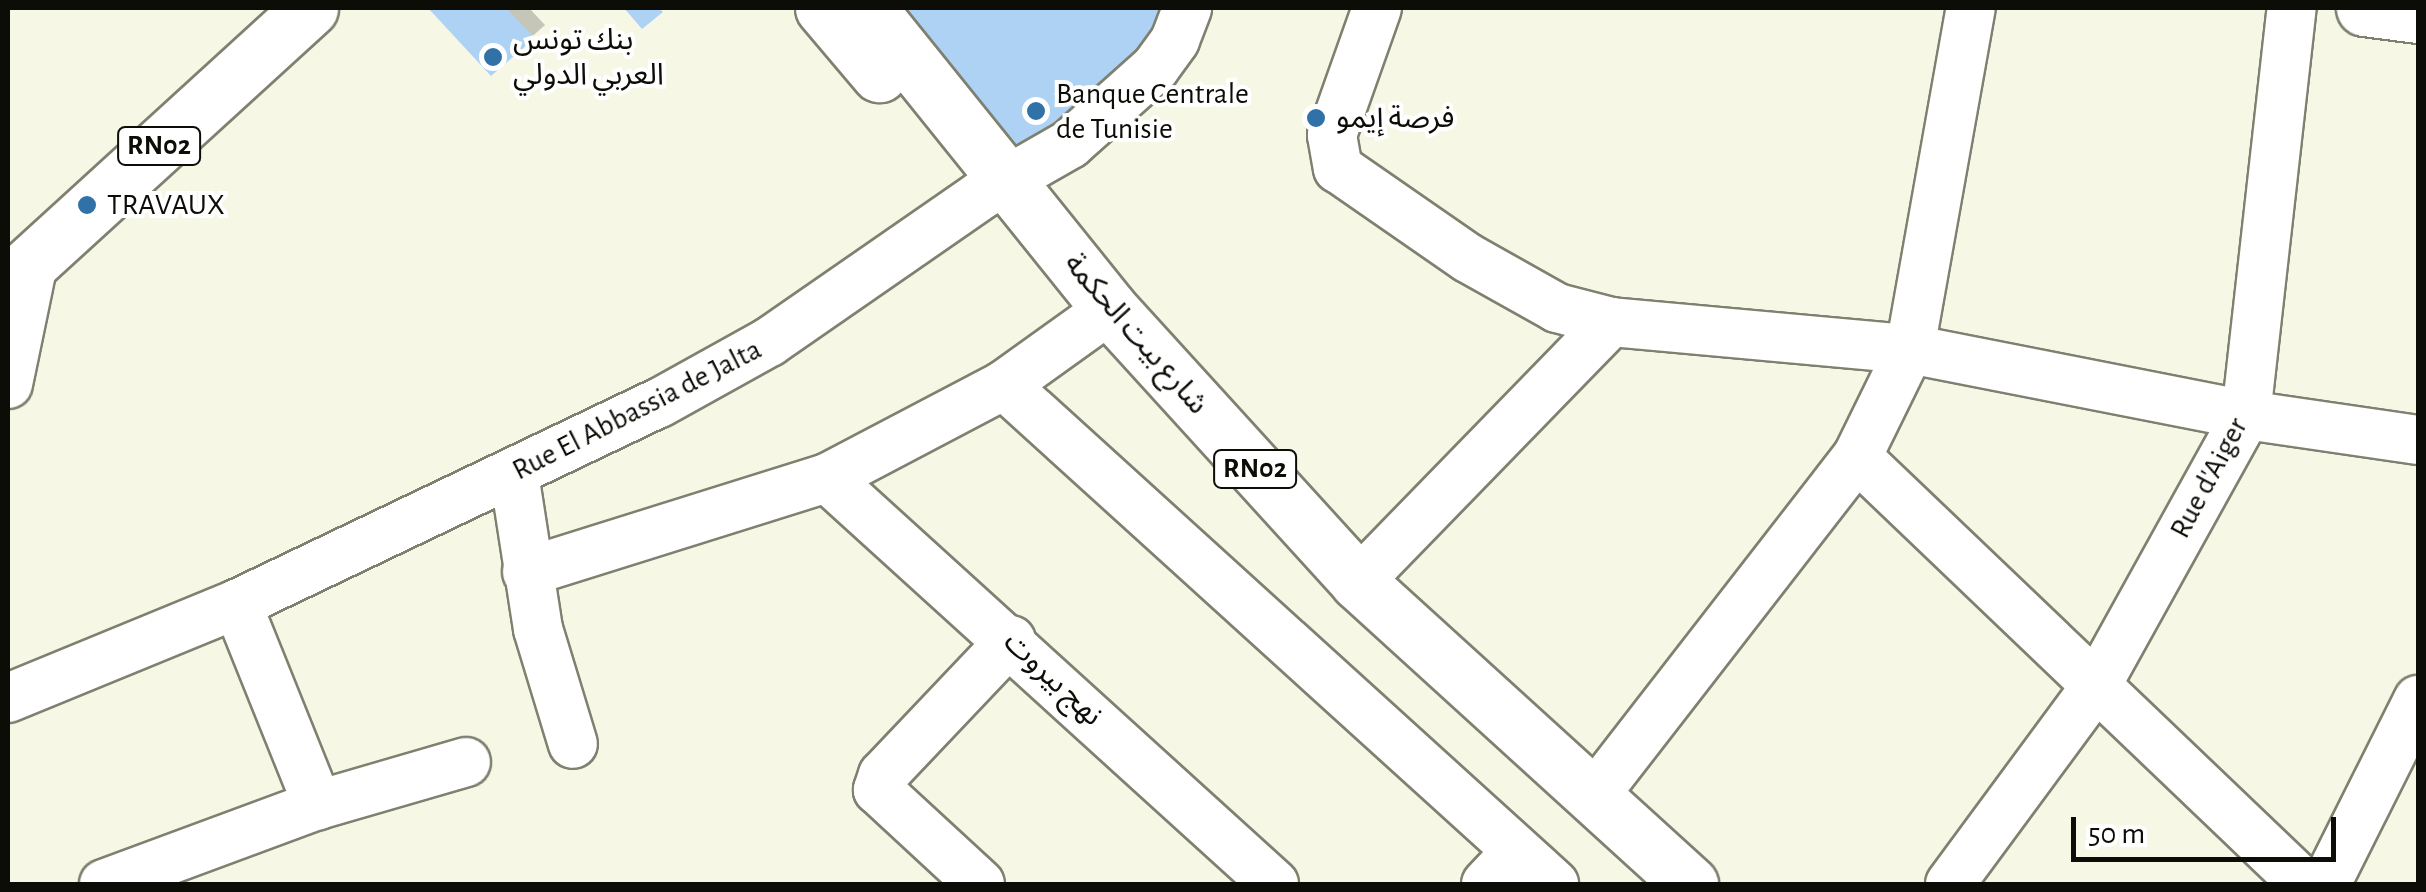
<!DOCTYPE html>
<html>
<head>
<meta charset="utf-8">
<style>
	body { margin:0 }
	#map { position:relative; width:2426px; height:892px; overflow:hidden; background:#f7f7e6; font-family:"Alegreya Sans","Noto Sans Arabic",sans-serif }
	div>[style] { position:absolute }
	.shadow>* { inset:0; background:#0003 }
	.building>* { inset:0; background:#aed2f4 }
	.roads { filter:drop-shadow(2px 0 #808070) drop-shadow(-2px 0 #808070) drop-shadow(0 2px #808070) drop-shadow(0 -2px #808070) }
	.minor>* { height:48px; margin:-24px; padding:0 24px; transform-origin:24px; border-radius:24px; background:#fff }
	.major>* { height:55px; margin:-27.5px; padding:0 27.5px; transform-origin:27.5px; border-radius:27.5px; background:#fff }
	.dots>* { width:28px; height:28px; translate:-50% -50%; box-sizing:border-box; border:5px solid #fff; border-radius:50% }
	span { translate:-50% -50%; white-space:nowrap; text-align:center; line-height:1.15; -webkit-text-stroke:8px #fff; paint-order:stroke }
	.shield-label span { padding:2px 8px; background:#fff; border:2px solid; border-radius:8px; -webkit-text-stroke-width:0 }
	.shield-label { font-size:28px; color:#0d0d08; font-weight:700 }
	.poi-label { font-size:30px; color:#0d0d08 }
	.left { translate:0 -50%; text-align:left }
	.street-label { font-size:30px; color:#0d0d08 }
	.frame { position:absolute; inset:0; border:10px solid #0d0d08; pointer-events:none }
	.scale { position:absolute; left:2071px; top:817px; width:265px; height:45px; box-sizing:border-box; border:5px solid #0d0d08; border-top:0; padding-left:12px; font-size:30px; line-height:35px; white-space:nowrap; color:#0d0d08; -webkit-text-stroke:8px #fff; paint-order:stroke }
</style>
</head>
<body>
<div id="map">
	<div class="shadow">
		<i style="clip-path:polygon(431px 8px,529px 8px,545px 25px,491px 73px)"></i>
		<i style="clip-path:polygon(894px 8px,1164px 8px,1154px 54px)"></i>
	</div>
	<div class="building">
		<i style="clip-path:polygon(428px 8px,506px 8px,535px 38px,491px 76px)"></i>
		<i style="clip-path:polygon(624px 8px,659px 8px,663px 12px,642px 29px)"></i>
		<i style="clip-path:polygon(890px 8px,1167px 8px,1156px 56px,1028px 166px)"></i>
	</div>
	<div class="roads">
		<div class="minor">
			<i style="left:1377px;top:8px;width:135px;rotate:109.5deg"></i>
			<i style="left:1332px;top:135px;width:34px;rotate:80deg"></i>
			<i style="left:1338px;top:168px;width:158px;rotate:34.7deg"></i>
			<i style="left:1468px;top:258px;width:102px;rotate:29.3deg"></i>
			<i style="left:1557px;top:308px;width:56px;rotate:14.5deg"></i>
			<i style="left:1611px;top:322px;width:300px;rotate:5.2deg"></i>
			<i style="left:1910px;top:349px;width:342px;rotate:11.1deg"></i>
			<i style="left:2246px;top:415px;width:174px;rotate:8.3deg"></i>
			<i style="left:8px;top:384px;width:124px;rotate:-78.3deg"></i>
			<i style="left:1004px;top:385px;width:743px;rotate:42.22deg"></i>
			<i style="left:1857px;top:457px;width:618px;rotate:43.69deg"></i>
			<i style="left:514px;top:474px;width:157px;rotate:81.2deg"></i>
			<i style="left:538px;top:629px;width:120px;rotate:73.1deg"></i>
			<i style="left:827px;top:478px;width:604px;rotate:42.25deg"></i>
			<i style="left:527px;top:572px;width:314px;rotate:-17.4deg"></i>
			<i style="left:827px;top:478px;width:200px;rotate:-27.7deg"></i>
			<i style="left:1004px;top:385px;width:130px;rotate:-35.6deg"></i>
			<i style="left:1358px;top:582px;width:363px;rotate:-45.8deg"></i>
			<i style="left:237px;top:604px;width:217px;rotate:68.1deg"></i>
			<i style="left:8px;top:698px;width:248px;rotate:-22.3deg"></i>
			<i style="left:237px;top:604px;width:467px;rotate:-25.5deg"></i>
			<i style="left:659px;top:403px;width:126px;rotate:-29deg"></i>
			<i style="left:769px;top:342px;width:258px;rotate:-34.7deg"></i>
			<i style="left:981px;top:195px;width:103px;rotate:-29.8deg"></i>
			<i style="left:1070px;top:144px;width:114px;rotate:-41.8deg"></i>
			<i style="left:1155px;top:68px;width:34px;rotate:-54deg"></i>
			<i style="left:1175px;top:40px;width:34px;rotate:-69deg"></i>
			<i style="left:1593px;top:797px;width:430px;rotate:-52.2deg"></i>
			<i style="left:1857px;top:457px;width:120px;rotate:-63.9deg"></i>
			<i style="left:1910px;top:349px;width:346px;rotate:-79.9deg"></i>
			<i style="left:104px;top:884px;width:228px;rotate:-20.3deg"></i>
			<i style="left:318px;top:805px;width:154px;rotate:-16.2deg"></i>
			<i style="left:980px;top:884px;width:139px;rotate:-137.3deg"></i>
			<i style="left:878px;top:790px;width:16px;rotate:-72deg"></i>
			<i style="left:883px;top:775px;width:186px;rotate:-46.5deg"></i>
			<i style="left:1486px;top:884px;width:44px;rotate:-46.8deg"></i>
			<i style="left:1950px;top:884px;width:246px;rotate:-53.6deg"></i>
			<i style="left:2096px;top:686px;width:310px;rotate:-61deg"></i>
			<i style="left:2246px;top:415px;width:410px;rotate:-83.6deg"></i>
			<i style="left:2326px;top:884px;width:206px;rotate:-63.4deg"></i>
		</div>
		<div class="major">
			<i style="left:823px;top:8px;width:87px;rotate:49.7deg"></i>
			<i style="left:868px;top:8px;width:386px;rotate:51.2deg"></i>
			<i style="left:1110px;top:309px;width:369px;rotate:47.7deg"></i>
			<i style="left:1358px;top:582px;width:449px;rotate:42.3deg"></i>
			<i style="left:2364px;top:8px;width:54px;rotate:7.4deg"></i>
			<i style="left:8px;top:284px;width:409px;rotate:-42.4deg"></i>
		</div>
	</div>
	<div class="dots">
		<i style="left:493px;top:57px;background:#3071a7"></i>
		<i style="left:1036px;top:111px;background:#3071a7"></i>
		<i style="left:1316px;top:118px;background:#3071a7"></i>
		<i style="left:87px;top:205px;background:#3071a7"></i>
	</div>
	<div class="shield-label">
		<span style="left:159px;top:146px">RN02</span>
		<span style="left:1255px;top:469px">RN02</span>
	</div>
	<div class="poi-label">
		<span class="left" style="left:513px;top:57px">بنك تونس<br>العربي الدولي</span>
		<span class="left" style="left:1056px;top:111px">Banque Centrale<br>de Tunisie</span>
		<span class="left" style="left:1336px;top:118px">فرصة إيمو</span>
		<span class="left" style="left:107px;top:205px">TRAVAUX</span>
	</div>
	<div class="street-label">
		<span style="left:1136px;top:334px;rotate:49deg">شارع بيت الحكمة</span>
		<span style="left:637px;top:410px;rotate:-27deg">Rue El Abbassia de Jalta</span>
		<span style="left:2209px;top:478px;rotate:-62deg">Rue d'Aiger</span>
		<span style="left:1053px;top:679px;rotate:43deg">نهج بيروت</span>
	</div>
	<div class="frame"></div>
	<div class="scale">50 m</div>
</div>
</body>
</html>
